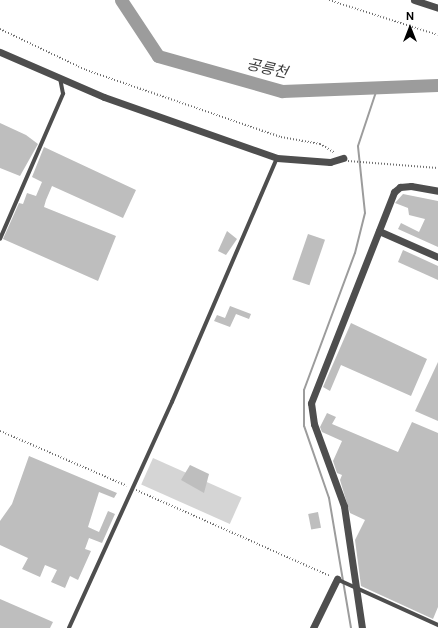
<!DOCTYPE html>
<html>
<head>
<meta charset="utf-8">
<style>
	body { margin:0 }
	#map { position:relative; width:438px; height:628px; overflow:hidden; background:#fff; font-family:"DM Sans","Noto Sans KR",sans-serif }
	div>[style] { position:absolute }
	.green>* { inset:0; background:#d5d5d5; transform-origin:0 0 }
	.stream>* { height:2px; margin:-1px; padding:0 1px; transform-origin:1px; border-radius:1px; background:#9c9c9c }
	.river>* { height:13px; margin:-6.5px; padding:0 6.5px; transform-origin:6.5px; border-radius:6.5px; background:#9c9c9c }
	.building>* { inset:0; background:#bebebe; transform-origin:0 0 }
	.path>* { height:1.5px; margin-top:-0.75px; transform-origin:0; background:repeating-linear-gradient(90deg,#707070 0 1px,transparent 0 3px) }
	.lane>* { height:3.5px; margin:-1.75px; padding:0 1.75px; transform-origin:1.75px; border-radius:1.75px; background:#4e4e4e }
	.street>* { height:7px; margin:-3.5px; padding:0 3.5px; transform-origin:3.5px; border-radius:3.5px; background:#4e4e4e }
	span { translate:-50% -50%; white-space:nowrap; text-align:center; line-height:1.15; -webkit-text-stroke:3.5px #fff; paint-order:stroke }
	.water-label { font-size:15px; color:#3d3d3d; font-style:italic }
	.north { position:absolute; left:390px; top:8px; width:40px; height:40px; -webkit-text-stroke:3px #fff; paint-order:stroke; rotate:0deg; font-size:11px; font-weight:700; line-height:16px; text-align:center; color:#000 }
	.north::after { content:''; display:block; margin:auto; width:14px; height:18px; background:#000; clip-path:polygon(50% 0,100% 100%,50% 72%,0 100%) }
</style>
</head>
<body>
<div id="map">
	<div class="green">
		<i style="left:153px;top:458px;width:97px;height:29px;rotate:24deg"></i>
	</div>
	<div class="stream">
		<i style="left:351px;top:628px;width:132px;rotate:-99.6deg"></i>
		<i style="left:329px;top:498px;width:76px;rotate:-109.1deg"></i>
		<i style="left:304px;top:426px;width:36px;rotate:-90deg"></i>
		<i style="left:304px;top:390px;width:146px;rotate:-69.6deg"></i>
		<i style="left:355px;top:253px;width:41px;rotate:-76deg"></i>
		<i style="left:365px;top:213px;width:67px;rotate:-96deg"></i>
		<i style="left:358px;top:146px;width:63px;rotate:-71.6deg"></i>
	</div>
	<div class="river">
		<i style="left:121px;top:0;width:67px;rotate:56.5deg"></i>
		<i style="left:158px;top:56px;width:129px;rotate:15.8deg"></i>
		<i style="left:282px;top:91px;width:156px;rotate:-2.2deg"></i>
	</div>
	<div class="building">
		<i style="clip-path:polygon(0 123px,26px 135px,38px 144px,20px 176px,0 168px)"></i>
		<i style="clip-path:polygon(44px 147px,136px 190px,123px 218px,52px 186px,46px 200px,44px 207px,116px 236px,98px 281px,3px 239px,19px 203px,23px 204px,27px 193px,36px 196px,42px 182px,32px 177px)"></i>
		<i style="clip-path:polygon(403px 194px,438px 201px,438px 247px,398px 229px,401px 223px,419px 232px,425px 219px,409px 215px,408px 208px,395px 203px)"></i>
		<i style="clip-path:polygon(227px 231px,237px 239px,226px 255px,218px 251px)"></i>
		<i style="left:308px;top:234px;width:18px;height:48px;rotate:19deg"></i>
		<i style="clip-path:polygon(403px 250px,438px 266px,438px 280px,398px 262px)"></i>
		<i style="clip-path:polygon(230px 306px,251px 314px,249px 319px,236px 314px,230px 327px,214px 321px,217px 315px,225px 318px)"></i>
		<i style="clip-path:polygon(351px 323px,427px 359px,411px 396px,341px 365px,330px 391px,323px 387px)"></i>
		<i style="clip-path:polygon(438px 362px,438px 421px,415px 411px)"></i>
		<i style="clip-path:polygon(327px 413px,336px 417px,332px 424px,398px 452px,412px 422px,438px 433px,438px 607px,433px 619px,361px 586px,355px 540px,365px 520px,350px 513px,340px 480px,342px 475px,337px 473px,333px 461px,342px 441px,322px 432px,320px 427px)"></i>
		<i style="clip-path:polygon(29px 456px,117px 493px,114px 498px,99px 492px,88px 527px,99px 532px,108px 511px,115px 514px,102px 543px,89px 538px,85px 549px,91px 551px,78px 580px,70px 576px,65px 588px,51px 582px,57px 570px,45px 565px,40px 577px,22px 569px,28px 558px,0 545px,0 521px,12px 504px)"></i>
		<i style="clip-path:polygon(190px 465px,209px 474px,204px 493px,181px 480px)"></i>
		<i style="left:318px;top:512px;width:16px;height:10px;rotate:79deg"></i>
		<i style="clip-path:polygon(0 599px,53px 622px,50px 628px,0 628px)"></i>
	</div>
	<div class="path">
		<i style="left:329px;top:0;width:114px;rotate:17.8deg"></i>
		<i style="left:0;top:29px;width:95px;rotate:25.5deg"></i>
		<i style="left:86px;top:70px;width:206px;rotate:19deg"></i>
		<i style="left:281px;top:137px;width:40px;rotate:10deg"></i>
		<i style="left:320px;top:144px;width:17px;rotate:31deg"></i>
		<i style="left:348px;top:161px;width:90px;rotate:4.4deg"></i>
		<i style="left:0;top:431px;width:138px;rotate:23.4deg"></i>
		<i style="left:136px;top:490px;width:212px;rotate:23.9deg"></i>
	</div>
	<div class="lane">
		<i style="left:0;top:239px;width:158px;rotate:-66.5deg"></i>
		<i style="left:63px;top:94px;width:15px;rotate:-101deg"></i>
		<i style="left:339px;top:580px;width:109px;rotate:24.4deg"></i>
		<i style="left:69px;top:628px;width:248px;rotate:-65.5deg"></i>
		<i style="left:172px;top:402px;width:266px;rotate:-66.7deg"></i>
	</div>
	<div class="street">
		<i style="left:414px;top:0;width:25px;rotate:18deg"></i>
		<i style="left:0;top:52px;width:113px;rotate:23.4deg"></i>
		<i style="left:104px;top:97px;width:183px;rotate:19.4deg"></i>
		<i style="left:277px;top:158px;width:53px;rotate:4.3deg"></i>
		<i style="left:330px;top:162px;width:14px;rotate:-17deg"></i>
		<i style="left:379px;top:231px;width:64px;rotate:23.8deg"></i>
		<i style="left:313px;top:628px;width:55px;rotate:-63.9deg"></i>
		<i style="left:362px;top:628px;width:123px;rotate:-98.4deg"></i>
		<i style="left:344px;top:506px;width:87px;rotate:-110.1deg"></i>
		<i style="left:314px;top:424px;width:21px;rotate:-98deg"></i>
		<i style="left:311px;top:403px;width:227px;rotate:-68.5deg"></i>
		<i style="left:394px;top:192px;width:8px;rotate:-40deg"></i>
		<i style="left:400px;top:187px;width:11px;rotate:-5deg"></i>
		<i style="left:411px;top:186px;width:27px;rotate:10deg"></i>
	</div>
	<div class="water-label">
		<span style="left:267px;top:69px;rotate:13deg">공릉천</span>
	</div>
	<div class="north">N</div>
</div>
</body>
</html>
